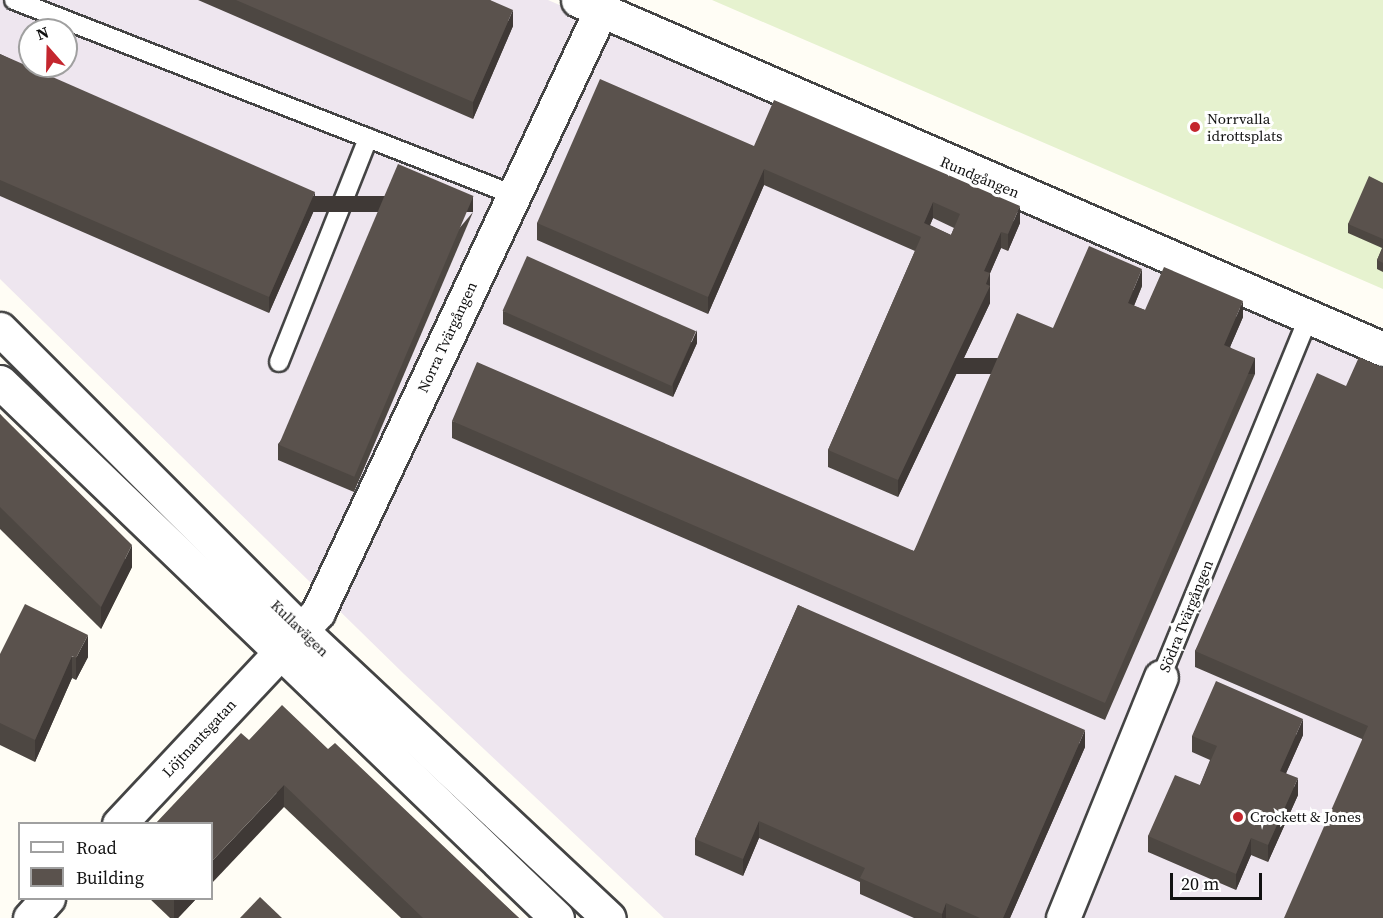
<!DOCTYPE html>
<html>
<head>
<meta charset="utf-8">
<style>
	body { margin:0 }
	#map { position:relative; width:1383px; height:918px; overflow:hidden; background:#fffdf5; font-family:"Source Serif 4",serif }
	div>[style] { position:absolute }
	.industrial>* { inset:0; background:#eee6ef }
	.pitch>* { inset:0; background:#e6f2cf }
	.roads { filter:drop-shadow(2px 0 #444) drop-shadow(-2px 0 #444) drop-shadow(0 2px #444) drop-shadow(0 -2px #444) }
	.service>* { height:18px; margin:-9px; padding:0 9px; transform-origin:9px; border-radius:9px; background:#fff }
	.minor>* { height:33px; margin:-16.5px; padding:0 16.5px; transform-origin:16.5px; border-radius:16.5px; background:#fff }
	.tertiary>* { height:33px; margin:-16.5px; padding:0 16.5px; transform-origin:16.5px; border-radius:16.5px; background:#fff }
	.wall>* { inset:0; background:#4d4742 }
	.shaded-wall>* { inset:0; background:#3f3936; transform-origin:0 0 }
	.building>* { inset:0; background:#5a524d; transform-origin:0 0 }
	.dots>* { width:16px; height:16px; translate:-50% -50%; box-sizing:border-box; border:3px solid #fff; border-radius:50% }
	span { translate:-50% -50%; white-space:nowrap; text-align:center; line-height:1.15; -webkit-text-stroke:6px #fff; paint-order:stroke }
	.poi-label { font-size:15px; color:#111 }
	.left { translate:0 -50%; text-align:left }
	.street-label { font-size:15px; color:#111 }
	.legend { position:absolute; left:18px; top:822px; width:195px; height:78px; box-sizing:border-box; background:#fff; border:2px solid #a0a0a0; margin:0; padding:8px 10px; list-style:none; font-size:18px; color:#111 }
	.legend li { display:flex; align-items:center; gap:12px; height:30px }
	.legend b { width:30px; border:2px solid #a0a0a0 }
	.north { position:absolute; left:18px; top:18px; width:60px; height:60px; box-sizing:border-box; background:#fff; border:2px solid #a0a0a0; border-radius:50%; rotate:340deg; font-size:16px; font-weight:700; line-height:24px; text-align:center; color:#111 }
	.north::after { content:''; display:block; margin:auto; width:21px; height:27px; background:#c4262e; clip-path:polygon(50% 0,100% 100%,50% 72%,0 100%) }
	.scale { position:absolute; left:1170px; top:873px; width:92px; height:27px; box-sizing:border-box; border:3px solid #111; border-top:0; padding-left:8px; font-size:18px; line-height:21px; white-space:nowrap; color:#111; -webkit-text-stroke:4px #fff; paint-order:stroke }
</style>
</head>
<body>
<div id="map">
	<div class="industrial">
		<i style="clip-path:polygon(evenodd,0 0,548px 0,1383px 361px,1383px 918px,664px 918px,404px 674px,0 279px,0 0,30px 30px,66px 30px,66px 66px,30px 66px,30px 30px)"></i>
	</div>
	<div class="pitch">
		<i style="clip-path:polygon(712px 0,1383px 0,1383px 289px,1302px 254px)"></i>
	</div>
	<div class="roads">
		<div class="service">
			<i style="left:14px;top:0;width:537px;rotate:21.31deg"></i>
			<i style="left:279px;top:362px;width:241px;rotate:-68.3deg"></i>
			<i style="left:1161px;top:677px;width:389px;rotate:-67.7deg"></i>
		</div>
		<div class="minor">
			<i style="left:578px;top:0;width:877px;rotate:23.44deg"></i>
			<i style="left:119px;top:824px;width:291px;rotate:-46.8deg"></i>
			<i style="left:318px;top:612px;width:665px;rotate:-64.82deg"></i>
			<i style="left:30px;top:918px;width:27px;rotate:-48deg"></i>
			<i style="left:1063px;top:918px;width:260px;rotate:-67.9deg"></i>
		</div>
		<div class="tertiary">
			<i style="left:0;top:329px;width:427px;rotate:45deg"></i>
			<i style="left:302px;top:631px;width:420px;rotate:43.1deg"></i>
			<i style="left:0;top:382px;width:773px;rotate:43.9deg"></i>
		</div>
	</div>
	<div class="wall">
		<i style="clip-path:polygon(198px 0,490px 0,513px 26px,473px 119px)"></i>
		<i style="clip-path:polygon(0 54px,315px 208px,269px 313px,0 196px)"></i>
		<i style="clip-path:polygon(evenodd,754px 146px,1020px 223px,1008px 251px,1001px 248px,990px 273px,990px 303px,898px 497px,828px 467px,828px 450px,915px 251px,764px 185px,708px 314px,537px 240px,537px 223px,754px 146px,933px 218px,954px 228px,951px 235px,930px 225px,933px 218px)"></i>
		<i style="clip-path:polygon(1383px 183px,1383px 272px,1377px 269px,1377px 260px,1382px 248px,1348px 233px,1348px 224px)"></i>
		<i style="clip-path:polygon(473px 212px,354px 492px,278px 460px,278px 444px)"></i>
		<i style="clip-path:polygon(1142px 286px,1134px 306px,1145px 310px,1243px 317px,1230px 347px,1255px 374px,1105px 720px,452px 438px,452px 421px,914px 551px,1053px 328px)"></i>
		<i style="clip-path:polygon(503px 311px,697px 343px,673px 397px,503px 324px)"></i>
		<i style="clip-path:polygon(1346px 386px,1383px 918px,1362px 739px,1195px 667px,1195px 651px)"></i>
		<i style="clip-path:polygon(0 414px,132px 567px,101px 629px,0 529px)"></i>
		<i style="clip-path:polygon(798px 605px,1085px 747px,1010px 918px,914px 918px,860px 894px,860px 882px,759px 838px,743px 876px,695px 855px,695px 839px)"></i>
		<i style="clip-path:polygon(0 654px,88px 657px,76px 680px,72px 678px,35px 762px,0 745px)"></i>
		<i style="clip-path:polygon(1303px 735px,1286px 773px,1298px 795px,1268px 862px,1251px 855px,1236px 890px,1148px 852px,1148px 836px,1200px 785px,1210px 760px,1192px 752px,1192px 736px)"></i>
		<i style="clip-path:polygon(249px 740px,328px 749px,519px 918px,401px 918px,284px 807px)"></i>
		<i style="clip-path:polygon(149px 898px,197px 898px,178px 918px,170px 918px)"></i>
	</div>
	<div class="shaded-wall">
		<i style="clip-path:polygon(513px 10px,513px 26px,473px 119px,473px 102px)"></i>
		<i style="clip-path:polygon(764px 169px,764px 185px,708px 314px,708px 297px)"></i>
		<i style="clip-path:polygon(315px 192px,315px 208px,269px 313px,269px 297px)"></i>
		<i style="left:473px;top:196px;width:16px;height:304px;rotate:90deg"></i>
		<i style="clip-path:polygon(933px 202px,933px 218px,924px 239px,924px 223px)"></i>
		<i style="clip-path:polygon(1020px 206px,1020px 223px,1008px 251px,1008px 234px)"></i>
		<i style="clip-path:polygon(1001px 232px,1001px 248px,984px 287px,984px 271px)"></i>
		<i style="clip-path:polygon(1142px 269px,1142px 286px,1128px 320px,1128px 303px)"></i>
		<i style="clip-path:polygon(990px 273px,990px 303px,898px 497px,898px 480px)"></i>
		<i style="clip-path:polygon(1243px 301px,1243px 317px,1224px 361px,1224px 345px)"></i>
		<i style="clip-path:polygon(697px 330px,697px 343px,673px 397px,673px 384px)"></i>
		<i style="left:1255px;top:358px;width:16px;height:376px;rotate:90deg"></i>
		<i style="clip-path:polygon(132px 545px,132px 567px,101px 629px,101px 607px)"></i>
		<i style="clip-path:polygon(88px 635px,88px 657px,76px 680px,76px 658px)"></i>
		<i style="clip-path:polygon(72px 656px,72px 678px,35px 762px,35px 740px)"></i>
		<i style="clip-path:polygon(1303px 719px,1303px 735px,1280px 787px,1280px 771px)"></i>
		<i style="clip-path:polygon(1085px 730px,1085px 747px,1010px 918px,1003px 918px)"></i>
		<i style="clip-path:polygon(1298px 778px,1298px 795px,1268px 862px,1268px 845px)"></i>
		<i style="clip-path:polygon(284px 785px,284px 807px,212px 883px,212px 861px)"></i>
		<i style="clip-path:polygon(759px 821px,759px 838px,743px 876px,743px 859px)"></i>
		<i style="clip-path:polygon(1251px 838px,1251px 855px,1236px 890px,1236px 874px)"></i>
		<i style="clip-path:polygon(176px 898px,197px 898px,178px 918px,174px 918px,174px 900px)"></i>
		<i style="clip-path:polygon(946px 903px,946px 918px,942px 918px,942px 914px)"></i>
	</div>
	<div class="building">
		<i style="clip-path:polygon(236px 0,490px 0,513px 10px,473px 102px)"></i>
		<i style="clip-path:polygon(0 54px,315px 192px,269px 297px,0 180px)"></i>
		<i style="clip-path:polygon(evenodd,600px 79px,754px 146px,774px 100px,1020px 206px,1008px 234px,1001px 232px,984px 271px,990px 273px,986px 284px,990px 286px,898px 480px,828px 450px,921px 237px,764px 169px,708px 297px,537px 223px,600px 79px,933px 202px,960px 214px,951px 235px,924px 223px,933px 202px)"></i>
		<i style="left:398px;top:164px;width:82px;height:305px;rotate:23deg"></i>
		<i style="clip-path:polygon(1369px 176px,1383px 183px,1383px 239px,1348px 224px)"></i>
		<i style="clip-path:polygon(1089px 246px,1142px 269px,1128px 303px,1145px 310px,1164px 267px,1243px 301px,1224px 345px,1255px 358px,1105px 703px,452px 421px,477px 362px,914px 551px,1017px 313px,1053px 328px)"></i>
		<i style="clip-path:polygon(1383px 247px,1383px 263px,1377px 260px)"></i>
		<i style="left:527px;top:256px;width:185px;height:60px;rotate:24deg"></i>
		<i style="clip-path:polygon(1359px 357px,1383px 368px,1383px 918px,1284px 918px,1368px 726px,1195px 651px,1317px 373px,1346px 386px)"></i>
		<i style="clip-path:polygon(0 414px,132px 545px,101px 607px,0 507px)"></i>
		<i style="clip-path:polygon(25px 604px,88px 635px,76px 658px,72px 656px,35px 740px,0 723px,0 654px)"></i>
		<i style="clip-path:polygon(798px 605px,1085px 730px,1003px 918px,980px 918px,946px 903px,942px 914px,860px 878px,865px 868px,759px 821px,743px 859px,695px 839px)"></i>
		<i style="clip-path:polygon(1216px 681px,1303px 719px,1280px 771px,1298px 778px,1268px 845px,1251px 838px,1236px 874px,1148px 836px,1175px 775px,1200px 785px,1217px 746px,1192px 736px)"></i>
		<i style="clip-path:polygon(282px 705px,328px 749px,335px 743px,519px 918px,423px 918px,284px 785px,212px 861px,212px 824px,155px 824px,241px 733px,249px 740px)"></i>
		<i style="clip-path:polygon(260px 897px,282px 918px,240px 918px)"></i>
	</div>
	<div class="dots">
		<i style="left:1195px;top:127px;background:#c4262e"></i>
		<i style="left:1238px;top:817px;background:#c4262e"></i>
	</div>
	<div class="poi-label">
		<span class="left" style="left:1207px;top:127px">Norrvalla<br>idrottsplats</span>
		<span class="left" style="left:1250px;top:817px">Crockett &amp; Jones</span>
	</div>
	<div class="street-label">
		<span style="left:980px;top:177px;rotate:23deg">Rundgången</span>
		<span style="left:447px;top:337px;rotate:-65deg">Norra Tvärgången</span>
		<span style="left:1186px;top:616px;rotate:-68deg">Södra Tvärgången</span>
		<span style="left:300px;top:628px;rotate:44deg">Kullavägen</span>
		<span style="left:199px;top:738px;rotate:-47deg">Löjtnantsgatan</span>
	</div>
	<ul class="legend">
	<li><b style="height:8px;background:#fff"></b>Road</li>
	<li><b style="height:16px;background:#5a524d"></b>Building</li>
	</ul>
	<div class="north">N</div>
	<div class="scale">20 m</div>
</div>
</body>
</html>
